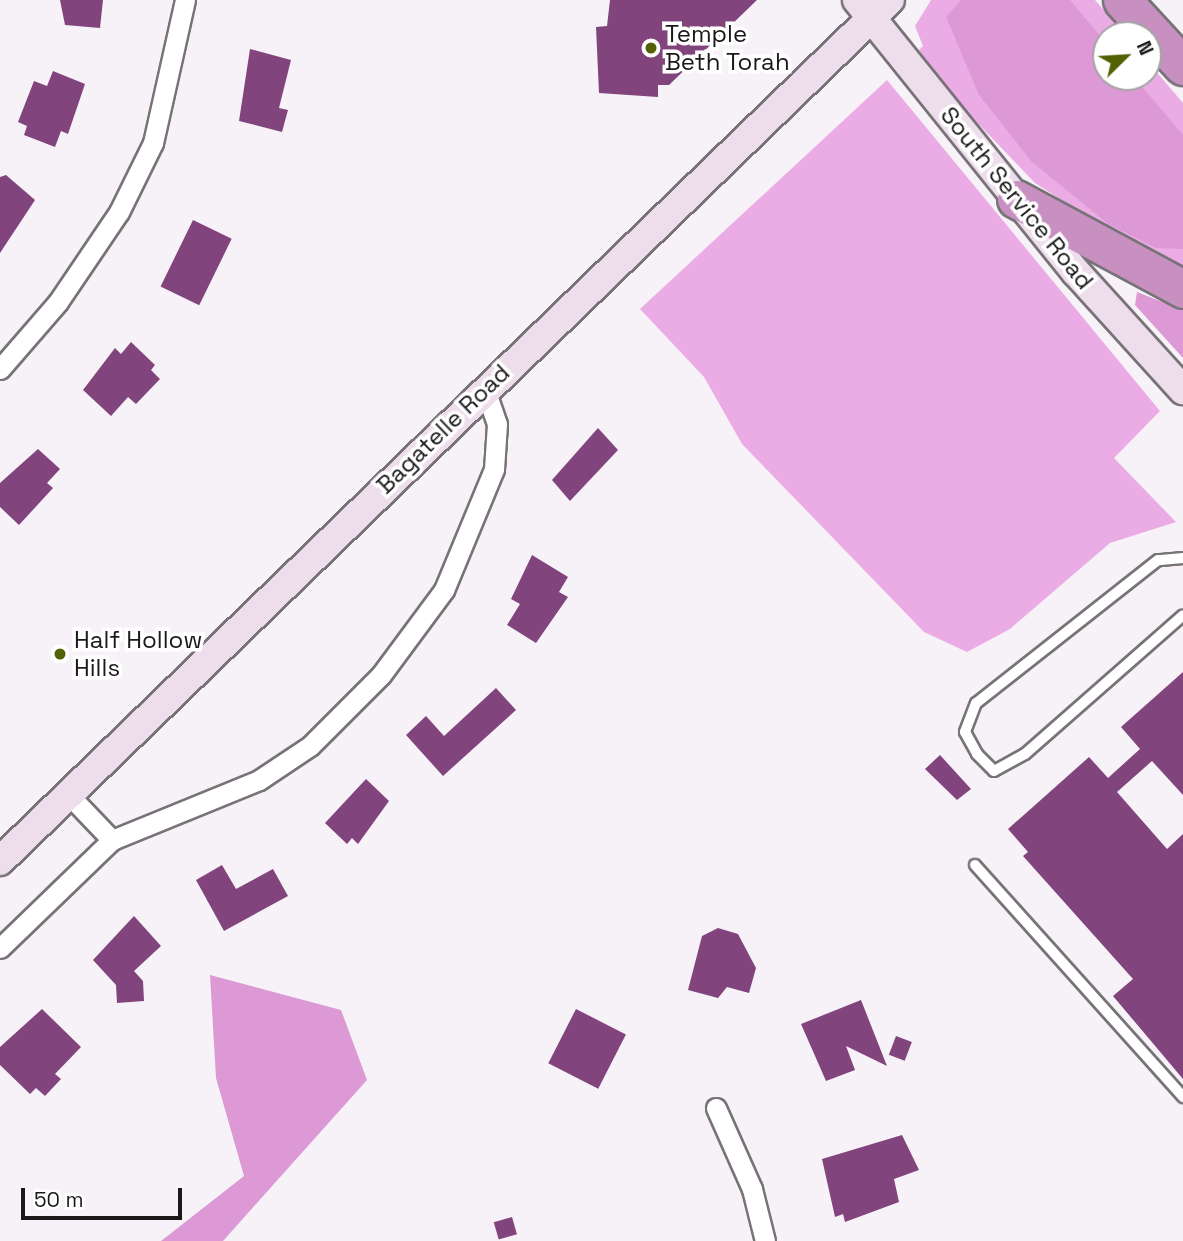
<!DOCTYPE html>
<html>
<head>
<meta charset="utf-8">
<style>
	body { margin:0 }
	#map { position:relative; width:1183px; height:1241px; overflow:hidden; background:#f7f2f7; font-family:"Space Grotesk",sans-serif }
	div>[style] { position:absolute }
	.green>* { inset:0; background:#ebace5 }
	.forest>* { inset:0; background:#dc99d6 }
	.building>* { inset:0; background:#81447d; transform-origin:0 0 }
	.roads { filter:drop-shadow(2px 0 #777377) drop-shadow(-2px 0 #777377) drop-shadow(0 2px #777377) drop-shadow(0 -2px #777377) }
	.lane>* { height:10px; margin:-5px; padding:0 5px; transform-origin:5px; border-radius:5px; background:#fff }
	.street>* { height:19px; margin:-9.5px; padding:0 9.5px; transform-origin:9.5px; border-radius:9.5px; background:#fff }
	.secondary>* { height:28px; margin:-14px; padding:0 14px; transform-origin:14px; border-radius:14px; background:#eedeec }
	.highway>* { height:37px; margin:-18.5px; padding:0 18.5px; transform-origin:18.5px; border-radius:18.5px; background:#c790c1 }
	.dots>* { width:19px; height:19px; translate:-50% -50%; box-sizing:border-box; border:4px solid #fff; border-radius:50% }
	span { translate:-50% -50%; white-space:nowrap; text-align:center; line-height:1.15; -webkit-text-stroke:7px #fff; paint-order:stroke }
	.poi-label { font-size:24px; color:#1a1819 }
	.left { translate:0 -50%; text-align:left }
	.street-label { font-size:24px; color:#1a1819 }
	.north { position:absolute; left:1092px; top:21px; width:70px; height:70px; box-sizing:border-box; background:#fff; border:2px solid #a3a3a3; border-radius:50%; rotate:66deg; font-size:19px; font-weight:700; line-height:28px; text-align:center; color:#1a1819 }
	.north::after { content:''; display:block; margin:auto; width:24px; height:32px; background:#526103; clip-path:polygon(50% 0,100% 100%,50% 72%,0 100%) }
	.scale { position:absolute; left:21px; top:1188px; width:161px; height:32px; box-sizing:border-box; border:4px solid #1a1819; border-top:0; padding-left:9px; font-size:21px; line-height:24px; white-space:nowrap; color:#1a1819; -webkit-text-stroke:5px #fff; paint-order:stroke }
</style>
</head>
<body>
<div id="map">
	<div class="green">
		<i style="clip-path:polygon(931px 0,1095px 0,1125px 35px,1106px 35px,1106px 77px,1148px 77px,1148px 62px,1183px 103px,1183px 269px,1157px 261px,1035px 183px,942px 86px,919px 50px,923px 46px,915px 26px)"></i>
		<i style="clip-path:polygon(887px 80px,1160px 411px,1114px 458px,1176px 522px,1110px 543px,1010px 629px,967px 652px,924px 632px,742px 444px,704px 377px,640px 309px)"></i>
	</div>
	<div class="forest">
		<i style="clip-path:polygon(961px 0,1070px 0,1106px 43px,1106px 77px,1134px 77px,1183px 135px,1183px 249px,1156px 248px,1108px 224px,1031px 161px,979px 95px,946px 17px)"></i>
		<i style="clip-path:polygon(1137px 292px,1183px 310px,1183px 358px,1135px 305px)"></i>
		<i style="clip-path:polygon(210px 975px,341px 1010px,367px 1080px,223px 1241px,161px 1241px,244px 1176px,216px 1078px)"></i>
	</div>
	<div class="building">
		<i style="clip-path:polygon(60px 0,103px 0,100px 28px,65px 25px)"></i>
		<i style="clip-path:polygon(610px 0,757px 0,669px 85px,658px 85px,658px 97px,599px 93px,596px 27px,607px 26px)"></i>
		<i style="clip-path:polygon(250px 49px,291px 60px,279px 108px,288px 110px,282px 132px,239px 121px)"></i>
		<i style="clip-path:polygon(53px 71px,85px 84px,68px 134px,61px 131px,55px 147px,24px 135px,27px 126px,18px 122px,34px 81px,47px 86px)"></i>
		<i style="clip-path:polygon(6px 175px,35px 200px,0 253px,0 177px)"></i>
		<i style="left:193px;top:220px;width:43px;height:74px;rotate:26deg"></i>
		<i style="clip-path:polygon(131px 342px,155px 365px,151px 370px,160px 379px,136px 404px,128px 397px,111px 416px,83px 390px,115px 348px,121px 354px)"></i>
		<i style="clip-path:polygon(598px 428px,618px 450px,570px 501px,552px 480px)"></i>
		<i style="clip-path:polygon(38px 449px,60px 469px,47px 483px,53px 488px,19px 525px,0 507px,0 483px)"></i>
		<i style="clip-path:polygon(532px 555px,568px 577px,559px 592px,568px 597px,536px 643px,507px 625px,520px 604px,511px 599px)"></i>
		<i style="clip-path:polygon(1183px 672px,1183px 795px,1152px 761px,1117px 792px,1167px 849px,1183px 834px,1183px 1079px,1113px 996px,1133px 979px,1023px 856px,1028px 852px,1008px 829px,1089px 757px,1108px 778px,1140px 749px,1121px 727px)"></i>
		<i style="clip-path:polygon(496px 688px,516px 710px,443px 776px,406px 735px,426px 716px,444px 736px)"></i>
		<i style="clip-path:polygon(940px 755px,971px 789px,957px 800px,925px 769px)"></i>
		<i style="clip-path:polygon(366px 779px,389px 801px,358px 844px,352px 838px,347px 844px,325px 823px)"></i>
		<i style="clip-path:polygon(222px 865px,236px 889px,273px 869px,288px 896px,224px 931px,196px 880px)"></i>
		<i style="clip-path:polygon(134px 916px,161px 946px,134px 971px,143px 981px,144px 1001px,117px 1003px,116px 985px,93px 960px)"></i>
		<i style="clip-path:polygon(718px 928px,738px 934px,756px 968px,749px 993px,727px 987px,718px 998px,688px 990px,702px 936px)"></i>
		<i style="clip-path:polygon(861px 1000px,887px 1066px,846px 1046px,855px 1070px,826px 1081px,801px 1024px)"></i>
		<i style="clip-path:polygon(42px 1009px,81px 1047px,55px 1074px,61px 1079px,45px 1096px,36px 1088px,30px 1094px,0 1065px,0 1047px)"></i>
		<i style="left:576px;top:1009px;width:56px;height:61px;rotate:27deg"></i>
		<i style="left:896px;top:1036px;width:17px;height:20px;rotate:21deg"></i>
		<i style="clip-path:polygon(902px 1135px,919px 1170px,894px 1179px,899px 1202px,845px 1222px,843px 1214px,835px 1217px,822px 1159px)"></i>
		<i style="left:512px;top:1217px;width:18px;height:19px;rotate:74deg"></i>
	</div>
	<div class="roads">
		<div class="lane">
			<i style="left:1183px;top:558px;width:25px;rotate:175deg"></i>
			<i style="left:1158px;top:560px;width:231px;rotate:141.8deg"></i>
			<i style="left:976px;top:703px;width:31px;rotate:111deg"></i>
			<i style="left:965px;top:732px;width:25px;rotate:61deg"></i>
			<i style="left:977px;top:754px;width:24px;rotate:45deg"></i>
			<i style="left:994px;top:771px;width:35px;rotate:-29deg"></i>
			<i style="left:1025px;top:754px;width:210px;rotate:-41.3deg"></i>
			<i style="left:975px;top:865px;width:312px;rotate:48.1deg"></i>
		</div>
		<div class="street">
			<i style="left:0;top:369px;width:89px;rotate:-49.1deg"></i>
			<i style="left:58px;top:302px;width:109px;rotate:-55.9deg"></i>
			<i style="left:119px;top:212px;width:77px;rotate:-63.8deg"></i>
			<i style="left:153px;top:143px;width:147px;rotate:-77.4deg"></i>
			<i style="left:68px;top:794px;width:64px;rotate:46.3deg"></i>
			<i style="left:0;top:948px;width:156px;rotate:-44deg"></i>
			<i style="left:112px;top:840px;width:159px;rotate:-22.2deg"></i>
			<i style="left:259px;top:780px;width:61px;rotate:-33.7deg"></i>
			<i style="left:310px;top:746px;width:100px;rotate:-45deg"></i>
			<i style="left:381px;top:675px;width:106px;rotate:-53.5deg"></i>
			<i style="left:444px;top:590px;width:131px;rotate:-67.5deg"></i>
			<i style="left:494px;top:469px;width:45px;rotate:-86.2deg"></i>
			<i style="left:497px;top:424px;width:37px;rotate:-109deg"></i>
			<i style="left:716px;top:1108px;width:89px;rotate:66deg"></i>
			<i style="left:752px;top:1189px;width:54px;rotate:76deg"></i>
		</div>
		<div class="secondary">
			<i style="left:857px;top:0;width:348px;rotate:51.2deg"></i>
			<i style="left:1075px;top:271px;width:161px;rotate:47.8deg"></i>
			<i style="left:0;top:861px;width:1238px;rotate:-44.05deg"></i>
		</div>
		<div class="highway">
			<i style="left:1122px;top:0;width:90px;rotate:47.3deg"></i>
			<i style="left:1016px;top:199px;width:190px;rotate:28.3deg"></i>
		</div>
	</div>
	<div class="dots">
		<i style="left:651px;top:48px;background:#526103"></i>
		<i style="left:60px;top:654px;background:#526103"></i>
	</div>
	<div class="poi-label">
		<span class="left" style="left:665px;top:48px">Temple<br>Beth Torah</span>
		<span class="left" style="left:74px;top:654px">Half Hollow<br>Hills</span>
	</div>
	<div class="street-label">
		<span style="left:1017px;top:198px;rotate:51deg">South Service Road</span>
		<span style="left:443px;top:429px;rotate:-44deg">Bagatelle Road</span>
	</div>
	<div class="north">N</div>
	<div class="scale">50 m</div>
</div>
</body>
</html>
